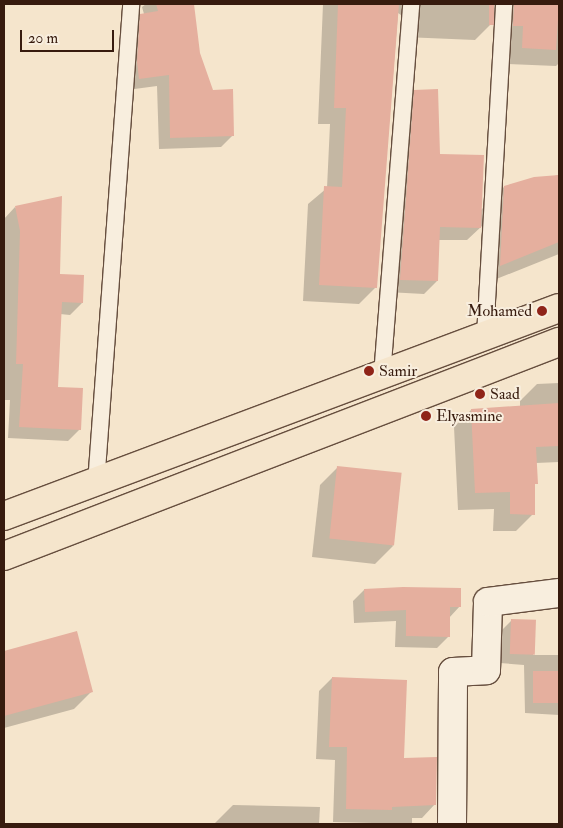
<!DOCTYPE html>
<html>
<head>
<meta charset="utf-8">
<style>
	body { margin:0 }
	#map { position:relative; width:563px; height:828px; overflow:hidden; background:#f5e5cc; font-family:"IM FELL Double Pica",serif }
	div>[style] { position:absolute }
	.shadow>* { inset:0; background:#0003 }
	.building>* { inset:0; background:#e5af9e; transform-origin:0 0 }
	.roads { filter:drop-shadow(1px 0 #664e3e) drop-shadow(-1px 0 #664e3e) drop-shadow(0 1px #664e3e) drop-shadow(0 -1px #664e3e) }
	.service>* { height:16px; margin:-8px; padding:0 8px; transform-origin:8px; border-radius:8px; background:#f8eede }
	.minor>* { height:28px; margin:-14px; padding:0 14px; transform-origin:14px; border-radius:14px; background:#f8eede }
	.trunk>* { height:28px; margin:-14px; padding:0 14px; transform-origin:14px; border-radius:14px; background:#f5e5cc }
	.dots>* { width:14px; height:14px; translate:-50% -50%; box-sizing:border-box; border:2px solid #f8eede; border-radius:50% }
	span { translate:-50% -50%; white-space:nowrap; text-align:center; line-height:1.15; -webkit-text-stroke:4px #f8eede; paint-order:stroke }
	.poi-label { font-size:16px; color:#371b0e }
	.right { translate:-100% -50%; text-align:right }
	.left { translate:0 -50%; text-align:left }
	.frame { position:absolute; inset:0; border:5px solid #371b0e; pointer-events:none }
	.scale { position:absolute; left:20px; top:30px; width:94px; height:22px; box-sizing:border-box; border:2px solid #371b0e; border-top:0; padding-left:6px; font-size:15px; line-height:18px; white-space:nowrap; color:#371b0e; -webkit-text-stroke:4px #f8eede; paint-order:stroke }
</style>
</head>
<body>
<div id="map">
	<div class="shadow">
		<i style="clip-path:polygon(146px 4px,191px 4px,199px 53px,212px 91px,233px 135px,221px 147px,159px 149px,157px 86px,127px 90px,129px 27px,144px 14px,142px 7px)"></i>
		<i style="clip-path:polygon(323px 4px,559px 4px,559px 63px,556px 66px,506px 64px,497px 17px,493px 14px,492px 23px,475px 40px,404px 37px,404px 17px,398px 13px,376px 287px,359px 304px,303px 301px,308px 204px,327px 188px,330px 124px,318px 124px)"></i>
		<i style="clip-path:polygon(415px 91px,438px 155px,481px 210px,504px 187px,559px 175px,559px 254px,479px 286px,482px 226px,467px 240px,438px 240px,437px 281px,424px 294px,387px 292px,402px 104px)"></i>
		<i style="clip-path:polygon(15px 207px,59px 275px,82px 303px,70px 315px,60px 314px,56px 388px,80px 429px,68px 441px,8px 438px,10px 400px,4px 400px,4px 219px)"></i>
		<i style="clip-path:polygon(559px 383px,559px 462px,536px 463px,533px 514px,516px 531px,493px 531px,494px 509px,458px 510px,454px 427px,471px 410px,520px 407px,520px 401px,537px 384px)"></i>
		<i style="clip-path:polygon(338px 467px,393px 546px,375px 564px,312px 557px,320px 485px)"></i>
		<i style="clip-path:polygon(364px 590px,460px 606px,449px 618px,448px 637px,437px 648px,395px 647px,396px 621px,354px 623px,353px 601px)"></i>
		<i style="clip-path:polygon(512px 620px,534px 621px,533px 655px,559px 655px,559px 715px,525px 713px,524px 665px,500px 663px,502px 630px)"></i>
		<i style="clip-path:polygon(76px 632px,92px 691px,74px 709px,4px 728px,4px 652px)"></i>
		<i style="clip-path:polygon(332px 678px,402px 759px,435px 804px,422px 818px,412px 818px,412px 824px,333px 822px,335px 760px,316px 759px,319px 691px)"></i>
		<i style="clip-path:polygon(233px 805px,320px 807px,319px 824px,214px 824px)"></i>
	</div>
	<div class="building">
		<i style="clip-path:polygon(156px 4px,194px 4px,200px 53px,213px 90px,233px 89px,234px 136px,170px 138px,169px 75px,139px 79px,137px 62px,140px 14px,158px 11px)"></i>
		<i style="clip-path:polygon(338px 4px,399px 4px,377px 288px,319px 285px,324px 186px,342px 187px,346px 108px,334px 108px)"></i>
		<i style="left:489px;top:4px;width:5px;height:21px"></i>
		<i style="clip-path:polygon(514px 4px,559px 4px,556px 50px,522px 48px,523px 26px,513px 26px)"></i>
		<i style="clip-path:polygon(438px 89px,440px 154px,484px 155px,481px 228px,440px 227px,438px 281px,400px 280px,414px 90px)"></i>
		<i style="clip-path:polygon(559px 175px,559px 242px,500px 266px,504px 186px,534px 177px)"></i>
		<i style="clip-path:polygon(62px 196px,60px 274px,84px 275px,83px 303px,62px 302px,58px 387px,83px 388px,81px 430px,19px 427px,23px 364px,16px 364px,20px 231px,15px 206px)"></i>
		<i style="clip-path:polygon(559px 403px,559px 446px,536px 447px,538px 484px,535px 484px,535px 515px,510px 514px,510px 492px,475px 493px,471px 409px)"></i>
		<i style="left:337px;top:466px;width:65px;height:73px;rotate:6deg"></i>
		<i style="clip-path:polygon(403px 587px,461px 588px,461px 607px,450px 607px,450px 637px,406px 636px,406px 610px,365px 612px,364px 589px)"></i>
		<i style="left:511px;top:619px;width:25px;height:35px;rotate:2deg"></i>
		<i style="clip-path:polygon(77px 631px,93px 692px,4px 716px,4px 651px)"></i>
		<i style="left:533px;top:671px;width:26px;height:32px"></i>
		<i style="clip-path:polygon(332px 677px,407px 680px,404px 758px,437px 757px,436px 805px,392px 807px,392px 810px,346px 809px,347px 747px,329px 747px)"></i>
	</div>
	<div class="roads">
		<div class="service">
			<i style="left:485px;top:336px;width:333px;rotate:-86.7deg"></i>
			<i style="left:382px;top:376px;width:373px;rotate:-85.5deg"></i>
			<i style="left:96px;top:484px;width:481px;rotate:-85.8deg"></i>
		</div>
		<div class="minor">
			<i style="left:452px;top:824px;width:152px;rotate:-89.6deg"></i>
			<i style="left:453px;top:672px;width:33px;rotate:-3deg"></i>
			<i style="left:486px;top:670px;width:68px;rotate:-88.3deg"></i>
			<i style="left:488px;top:602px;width:72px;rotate:-7.2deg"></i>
		</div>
		<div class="trunk">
			<i style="left:4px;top:516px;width:593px;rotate:-20.54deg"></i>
			<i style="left:4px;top:556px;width:595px;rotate:-21.09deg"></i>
		</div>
	</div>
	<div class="dots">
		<i style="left:542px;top:311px;background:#8f2418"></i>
		<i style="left:369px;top:371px;background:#8f2418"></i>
		<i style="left:480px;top:394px;background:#8f2418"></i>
		<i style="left:426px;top:416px;background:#8f2418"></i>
	</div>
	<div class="poi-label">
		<span class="right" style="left:532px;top:311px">Mohamed</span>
		<span class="left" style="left:379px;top:371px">Samir</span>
		<span class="left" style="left:490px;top:394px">Saad</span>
		<span class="left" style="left:436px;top:416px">Elyasmine</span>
	</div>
	<div class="frame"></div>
	<div class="scale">20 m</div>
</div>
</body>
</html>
